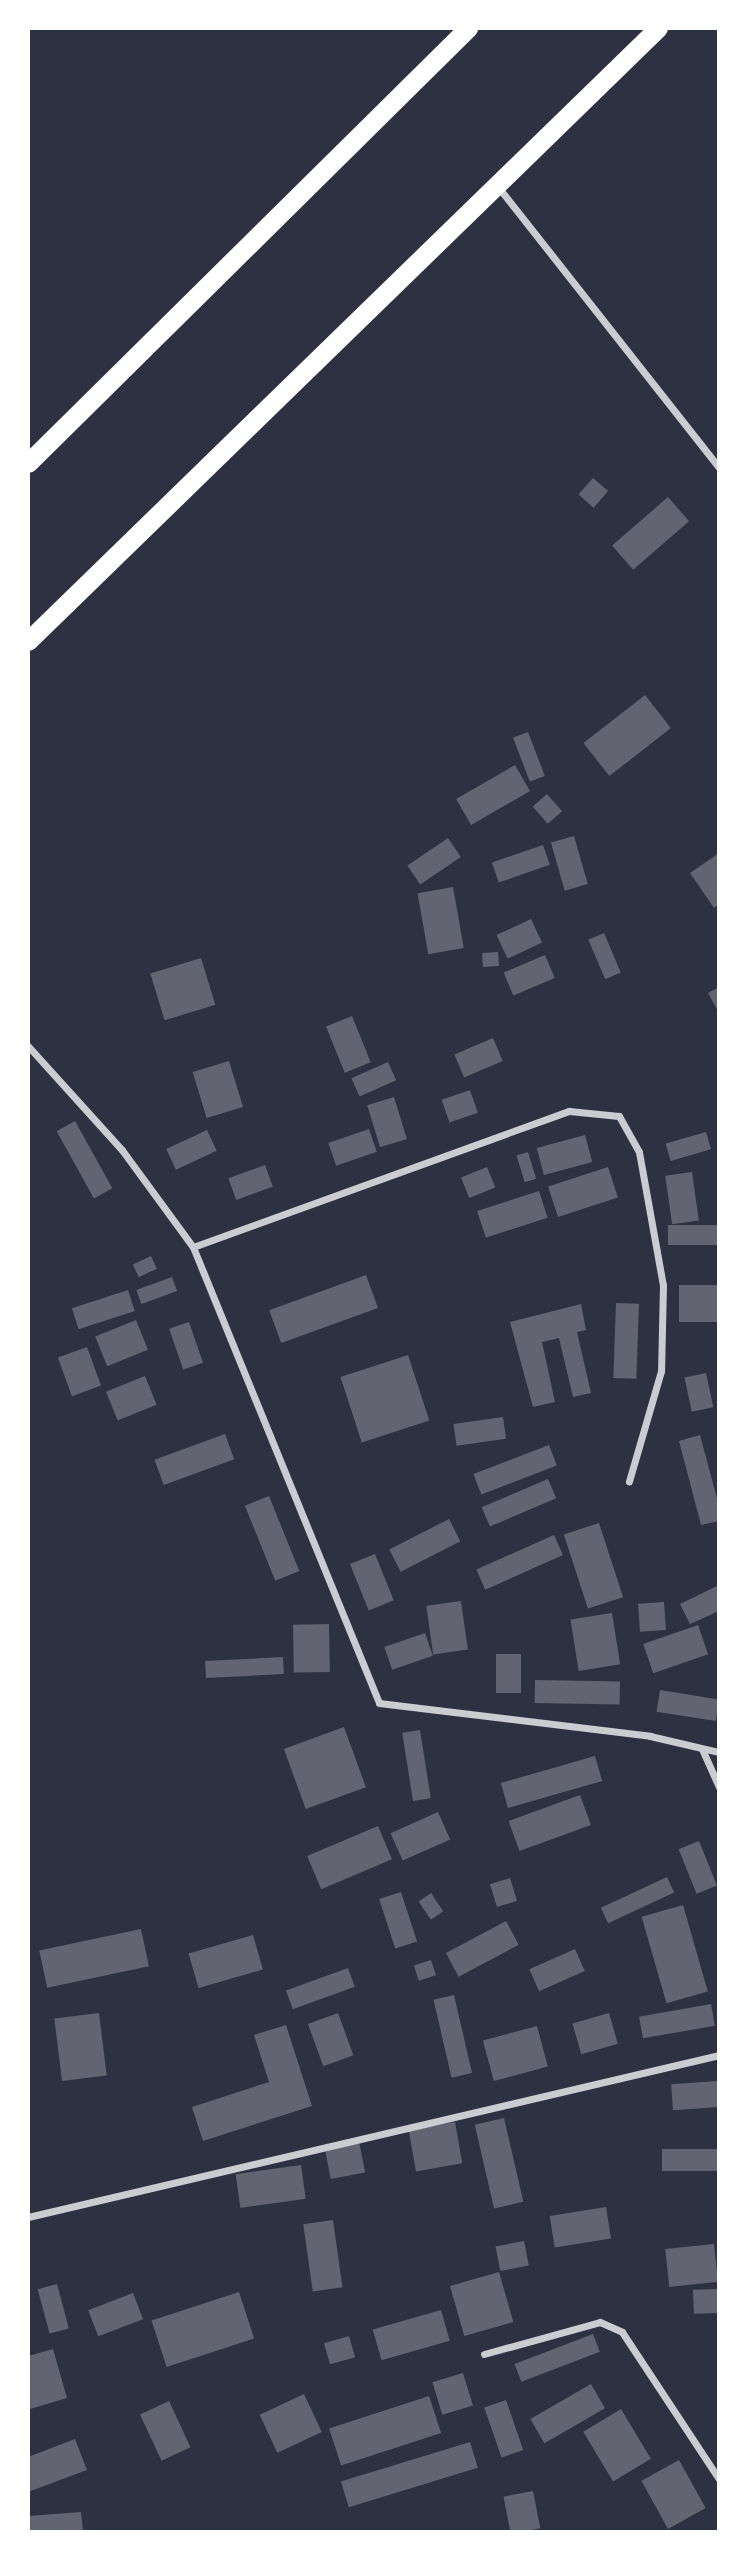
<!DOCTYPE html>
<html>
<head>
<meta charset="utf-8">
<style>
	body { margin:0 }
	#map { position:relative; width:747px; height:2560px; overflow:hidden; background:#2d3142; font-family:Rubik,sans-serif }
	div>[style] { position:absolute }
	.building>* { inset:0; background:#626471; transform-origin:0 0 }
	.minor>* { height:7px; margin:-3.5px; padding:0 3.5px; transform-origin:3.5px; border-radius:3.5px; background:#caccd0 }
	.trunk>* { height:19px; margin:-9.5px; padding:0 9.5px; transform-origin:9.5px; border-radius:9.5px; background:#fff }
	span { translate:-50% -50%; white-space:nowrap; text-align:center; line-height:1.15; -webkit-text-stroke:6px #fff; paint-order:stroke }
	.frame { position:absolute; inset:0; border:30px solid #fff; pointer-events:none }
</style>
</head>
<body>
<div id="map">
	<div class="building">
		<i style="left:593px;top:478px;width:20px;height:22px;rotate:41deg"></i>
		<i style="left:668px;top:497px;width:32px;height:74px;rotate:49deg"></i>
		<i style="left:645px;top:695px;width:42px;height:78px;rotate:52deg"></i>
		<i style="left:528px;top:732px;width:47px;height:16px;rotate:69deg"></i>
		<i style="left:515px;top:765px;width:30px;height:68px;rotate:60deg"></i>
		<i style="left:547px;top:794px;width:23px;height:19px;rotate:49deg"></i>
		<i style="left:574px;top:836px;width:50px;height:24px;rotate:74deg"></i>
		<i style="left:448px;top:838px;width:23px;height:49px;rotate:56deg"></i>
		<i style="left:543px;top:845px;width:21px;height:54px;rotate:71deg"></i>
		<i style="clip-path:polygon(719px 853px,719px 904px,714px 908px,690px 873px)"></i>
		<i style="left:453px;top:887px;width:62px;height:36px;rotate:80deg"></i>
		<i style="left:531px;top:919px;width:26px;height:38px;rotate:65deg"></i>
		<i style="left:604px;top:933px;width:43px;height:17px;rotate:67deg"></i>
		<i style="left:498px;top:952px;width:14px;height:16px;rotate:86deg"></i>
		<i style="left:545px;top:955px;width:25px;height:45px;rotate:67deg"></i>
		<i style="left:201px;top:958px;width:49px;height:53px;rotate:73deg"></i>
		<i style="clip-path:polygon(719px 987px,719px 1013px,708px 993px)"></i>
		<i style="left:352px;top:1016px;width:50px;height:28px;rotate:68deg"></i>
		<i style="left:493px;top:1038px;width:25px;height:42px;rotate:67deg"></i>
		<i style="left:229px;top:1061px;width:48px;height:38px;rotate:73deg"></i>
		<i style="left:388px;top:1062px;width:20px;height:40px;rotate:66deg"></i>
		<i style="left:470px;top:1090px;width:24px;height:30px;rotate:71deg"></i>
		<i style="left:394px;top:1097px;width:44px;height:28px;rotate:73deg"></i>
		<i style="left:75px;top:1121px;width:77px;height:21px;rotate:61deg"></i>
		<i style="left:369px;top:1129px;width:24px;height:43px;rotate:71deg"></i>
		<i style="left:207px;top:1130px;width:23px;height:45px;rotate:65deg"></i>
		<i style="left:706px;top:1132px;width:18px;height:42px;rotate:74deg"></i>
		<i style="left:585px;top:1135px;width:28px;height:50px;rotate:75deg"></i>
		<i style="left:528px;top:1152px;width:28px;height:12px;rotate:73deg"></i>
		<i style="left:265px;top:1165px;width:23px;height:39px;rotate:70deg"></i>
		<i style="left:487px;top:1167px;width:22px;height:28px;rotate:68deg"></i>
		<i style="left:608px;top:1167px;width:32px;height:63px;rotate:72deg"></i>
		<i style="left:692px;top:1172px;width:49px;height:27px;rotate:82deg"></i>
		<i style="left:539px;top:1191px;width:28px;height:65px;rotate:72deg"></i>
		<i style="left:719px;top:1225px;width:20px;height:51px;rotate:90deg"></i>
		<i style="left:151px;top:1256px;width:14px;height:20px;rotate:65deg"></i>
		<i style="left:366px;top:1275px;width:35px;height:103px;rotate:70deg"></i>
		<i style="left:172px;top:1277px;width:15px;height:38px;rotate:70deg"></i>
		<i style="left:719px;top:1285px;width:37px;height:40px;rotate:90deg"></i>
		<i style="left:128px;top:1290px;width:22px;height:59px;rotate:72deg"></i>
		<i style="left:616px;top:1303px;width:23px;height:75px;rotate:2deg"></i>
		<i style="clip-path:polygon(581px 1304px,586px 1330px,577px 1332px,591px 1393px,573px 1397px,559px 1338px,542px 1342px,555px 1402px,533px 1407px,510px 1322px)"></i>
		<i style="left:136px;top:1320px;width:32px;height:44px;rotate:68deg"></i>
		<i style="left:189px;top:1322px;width:43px;height:21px;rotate:71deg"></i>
		<i style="left:87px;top:1347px;width:41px;height:31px;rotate:70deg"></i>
		<i style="left:408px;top:1355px;width:69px;height:71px;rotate:72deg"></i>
		<i style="left:706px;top:1373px;width:35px;height:22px;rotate:78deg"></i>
		<i style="left:145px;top:1376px;width:31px;height:42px;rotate:68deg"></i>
		<i style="left:503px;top:1417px;width:22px;height:50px;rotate:82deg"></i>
		<i style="left:225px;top:1434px;width:27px;height:75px;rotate:70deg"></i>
		<i style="clip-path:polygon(700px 1435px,719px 1506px,719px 1521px,701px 1525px,679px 1441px)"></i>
		<i style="left:549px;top:1445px;width:22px;height:81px;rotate:69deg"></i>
		<i style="left:548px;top:1479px;width:21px;height:72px;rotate:67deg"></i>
		<i style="left:269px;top:1496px;width:81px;height:26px;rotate:68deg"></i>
		<i style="left:449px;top:1519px;width:25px;height:67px;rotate:63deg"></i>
		<i style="left:599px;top:1523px;width:78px;height:37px;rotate:72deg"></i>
		<i style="left:554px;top:1535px;width:22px;height:85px;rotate:66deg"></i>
		<i style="left:375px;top:1554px;width:50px;height:27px;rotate:68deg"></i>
		<i style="clip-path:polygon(717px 1586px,719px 1611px,690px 1624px,680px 1604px)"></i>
		<i style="left:461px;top:1601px;width:49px;height:35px;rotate:82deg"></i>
		<i style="left:664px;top:1602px;width:28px;height:26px;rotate:86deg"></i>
		<i style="left:612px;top:1613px;width:52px;height:42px;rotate:81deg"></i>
		<i style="left:329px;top:1624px;width:48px;height:36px;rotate:89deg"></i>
		<i style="left:698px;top:1625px;width:31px;height:58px;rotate:71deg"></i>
		<i style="left:425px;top:1633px;width:24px;height:43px;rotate:71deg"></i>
		<i style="left:496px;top:1654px;width:25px;height:39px"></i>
		<i style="left:283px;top:1657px;width:17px;height:78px;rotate:87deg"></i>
		<i style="left:535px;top:1680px;width:85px;height:23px;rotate:1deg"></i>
		<i style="left:660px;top:1690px;width:60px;height:22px;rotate:9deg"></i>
		<i style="left:344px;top:1727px;width:64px;height:64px;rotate:70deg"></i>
		<i style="left:420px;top:1730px;width:69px;height:18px;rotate:81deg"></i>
		<i style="left:595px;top:1756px;width:26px;height:98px;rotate:74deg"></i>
		<i style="left:580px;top:1795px;width:32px;height:76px;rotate:70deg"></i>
		<i style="left:438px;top:1812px;width:30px;height:52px;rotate:66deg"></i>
		<i style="left:378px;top:1826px;width:36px;height:77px;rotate:67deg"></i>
		<i style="left:699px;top:1841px;width:48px;height:22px;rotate:68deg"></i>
		<i style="left:667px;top:1877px;width:17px;height:73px;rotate:65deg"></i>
		<i style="left:510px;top:1878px;width:24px;height:21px;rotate:73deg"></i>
		<i style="left:401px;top:1892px;width:52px;height:23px;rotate:72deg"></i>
		<i style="left:431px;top:1893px;width:22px;height:15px;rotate:56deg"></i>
		<i style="left:683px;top:1905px;width:90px;height:43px;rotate:74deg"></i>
		<i style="left:506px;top:1921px;width:27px;height:68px;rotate:62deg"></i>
		<i style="left:141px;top:1929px;width:38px;height:104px;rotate:78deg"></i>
		<i style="left:253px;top:1935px;width:36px;height:67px;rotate:74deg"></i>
		<i style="left:575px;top:1949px;width:24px;height:50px;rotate:66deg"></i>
		<i style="left:431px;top:1960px;width:16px;height:18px;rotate:72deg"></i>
		<i style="left:348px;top:1968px;width:20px;height:66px;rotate:70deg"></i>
		<i style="left:454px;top:1995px;width:80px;height:21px;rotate:77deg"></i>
		<i style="left:711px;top:2004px;width:22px;height:73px;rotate:80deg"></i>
		<i style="left:99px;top:2013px;width:63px;height:45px;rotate:83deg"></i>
		<i style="left:338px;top:2013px;width:45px;height:32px;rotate:70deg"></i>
		<i style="left:609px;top:2013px;width:32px;height:38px;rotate:74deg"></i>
		<i style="clip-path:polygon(286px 2025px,312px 2106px,203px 2141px,192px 2107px,269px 2082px,254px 2035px)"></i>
		<i style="left:537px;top:2026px;width:42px;height:56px;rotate:75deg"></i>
		<i style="left:717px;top:2081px;width:26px;height:46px;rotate:86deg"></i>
		<i style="left:504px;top:2118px;width:86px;height:30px;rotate:77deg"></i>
		<i style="left:455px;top:2122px;width:42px;height:47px;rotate:80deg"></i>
		<i style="left:359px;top:2141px;width:32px;height:35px;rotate:79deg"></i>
		<i style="left:719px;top:2149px;width:22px;height:57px;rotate:90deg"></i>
		<i style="left:301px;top:2165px;width:34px;height:66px;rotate:82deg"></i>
		<i style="left:606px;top:2207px;width:32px;height:57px;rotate:81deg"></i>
		<i style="left:333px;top:2220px;width:68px;height:30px;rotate:82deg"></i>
		<i style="left:524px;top:2241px;width:25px;height:29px;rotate:79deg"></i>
		<i style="left:714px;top:2244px;width:38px;height:49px;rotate:84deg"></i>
		<i style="left:499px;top:2272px;width:52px;height:51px;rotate:74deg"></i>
		<i style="left:57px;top:2284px;width:46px;height:20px;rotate:75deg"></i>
		<i style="left:718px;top:2289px;width:24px;height:25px;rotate:88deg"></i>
		<i style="left:239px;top:2292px;width:49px;height:92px;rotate:72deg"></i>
		<i style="left:133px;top:2293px;width:28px;height:48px;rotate:69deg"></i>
		<i style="left:441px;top:2310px;width:32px;height:71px;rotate:74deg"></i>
		<i style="left:593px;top:2334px;width:19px;height:84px;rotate:69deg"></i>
		<i style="left:349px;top:2336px;width:22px;height:26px;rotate:74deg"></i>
		<i style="clip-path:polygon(53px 2349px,67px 2398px,30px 2409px,28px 2356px)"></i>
		<i style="left:463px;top:2373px;width:34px;height:32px;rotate:73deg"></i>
		<i style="left:591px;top:2384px;width:28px;height:70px;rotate:60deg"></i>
		<i style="left:304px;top:2394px;width:42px;height:49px;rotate:65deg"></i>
		<i style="left:429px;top:2396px;width:39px;height:105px;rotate:72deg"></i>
		<i style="left:506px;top:2400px;width:53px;height:23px;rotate:71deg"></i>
		<i style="left:169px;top:2401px;width:51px;height:32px;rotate:65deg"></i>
		<i style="left:621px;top:2409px;width:58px;height:44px;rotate:59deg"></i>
		<i style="clip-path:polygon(75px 2439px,87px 2470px,28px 2492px,28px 2457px)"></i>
		<i style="left:470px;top:2442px;width:27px;height:135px;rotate:73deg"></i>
		<i style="left:679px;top:2460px;width:55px;height:43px;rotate:61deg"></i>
		<i style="left:533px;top:2491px;width:38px;height:30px;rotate:79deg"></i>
		<i style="clip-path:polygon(81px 2512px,83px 2532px,28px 2532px,28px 2516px)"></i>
	</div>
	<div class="minor">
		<i style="left:499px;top:188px;width:356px;rotate:51.8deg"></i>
		<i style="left:28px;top:1046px;width:140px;rotate:47.9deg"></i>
		<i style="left:122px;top:1150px;width:120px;rotate:53.8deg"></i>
		<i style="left:193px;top:1247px;width:492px;rotate:67.8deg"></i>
		<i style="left:379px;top:1703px;width:273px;rotate:6.9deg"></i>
		<i style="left:650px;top:1736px;width:71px;rotate:13.1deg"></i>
		<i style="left:193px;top:1247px;width:400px;rotate:-19.9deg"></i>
		<i style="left:569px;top:1111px;width:50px;rotate:5.7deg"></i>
		<i style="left:619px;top:1116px;width:41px;rotate:60.9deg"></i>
		<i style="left:639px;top:1152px;width:135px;rotate:79.8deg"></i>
		<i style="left:663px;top:1285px;width:86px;rotate:91.3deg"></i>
		<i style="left:661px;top:1371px;width:115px;rotate:106.2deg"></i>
		<i style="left:702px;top:1749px;width:42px;rotate:65.9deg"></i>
		<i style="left:28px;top:2217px;width:710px;rotate:-13.19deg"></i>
		<i style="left:484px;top:2354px;width:120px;rotate:-15.4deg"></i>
		<i style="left:600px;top:2322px;width:24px;rotate:24deg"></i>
		<i style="left:622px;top:2332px;width:176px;rotate:56.6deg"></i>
	</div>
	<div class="trunk">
		<i style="left:28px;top:463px;width:619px;rotate:-44.67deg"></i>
		<i style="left:28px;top:641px;width:879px;rotate:-44.22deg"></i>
	</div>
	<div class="frame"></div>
</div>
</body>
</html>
